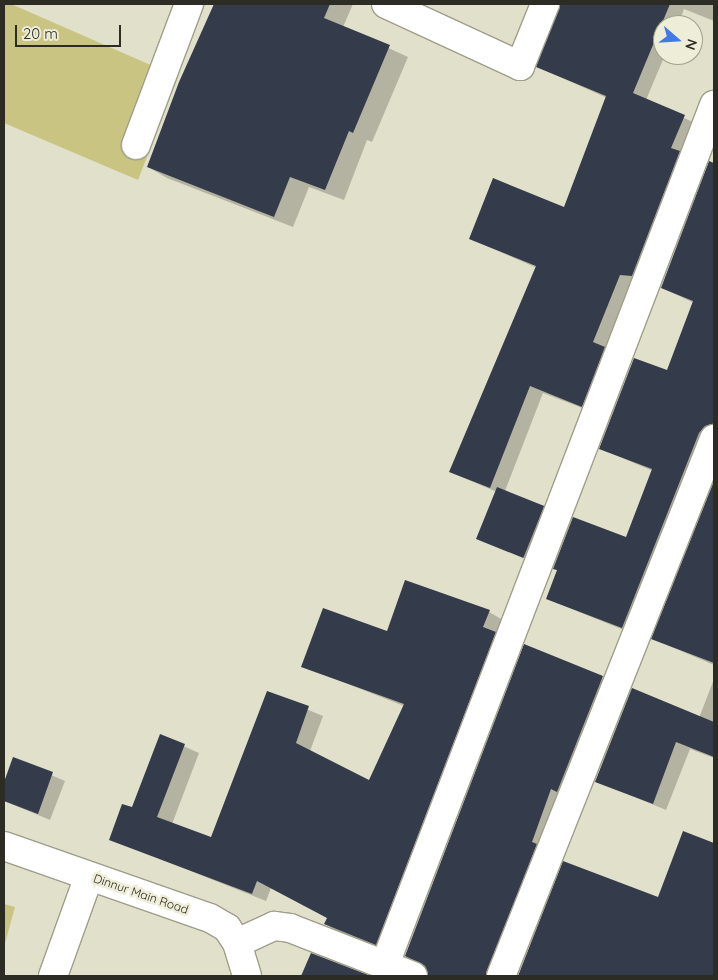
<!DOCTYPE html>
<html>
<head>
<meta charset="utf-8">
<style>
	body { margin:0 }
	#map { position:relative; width:718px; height:980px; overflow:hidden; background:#e1e0ca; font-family:Quicksand,sans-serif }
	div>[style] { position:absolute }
	.green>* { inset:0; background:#c9c482 }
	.shadow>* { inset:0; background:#0003 }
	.building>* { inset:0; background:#343c4c; transform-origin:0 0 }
	.roads { filter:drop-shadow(1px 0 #9f9e8a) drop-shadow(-1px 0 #9f9e8a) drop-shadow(0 1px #9f9e8a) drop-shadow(0 -1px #9f9e8a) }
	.minor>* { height:28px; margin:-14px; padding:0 14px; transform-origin:14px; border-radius:14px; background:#fff }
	span { translate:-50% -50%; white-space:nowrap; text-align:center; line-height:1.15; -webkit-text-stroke:5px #eeedd7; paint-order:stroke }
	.street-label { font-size:12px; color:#2c2c24 }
	.frame { position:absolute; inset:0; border:5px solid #2c2c24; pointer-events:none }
	.north { position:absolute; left:653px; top:15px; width:50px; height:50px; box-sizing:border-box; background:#eeedd7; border:1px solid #a0a08f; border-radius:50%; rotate:109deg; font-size:14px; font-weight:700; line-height:20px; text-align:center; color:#2c2c24 }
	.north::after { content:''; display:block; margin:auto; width:18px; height:22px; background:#4278e8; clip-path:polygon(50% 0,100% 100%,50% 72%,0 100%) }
	.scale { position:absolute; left:15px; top:25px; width:106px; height:22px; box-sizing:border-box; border:2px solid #2c2c24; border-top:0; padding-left:6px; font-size:15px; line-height:18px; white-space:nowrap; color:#2c2c24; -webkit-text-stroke:4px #eeedd7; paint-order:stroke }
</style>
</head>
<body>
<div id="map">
	<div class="green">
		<i style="clip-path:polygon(4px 4px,11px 4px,178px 77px,138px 180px,4px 123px)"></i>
		<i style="clip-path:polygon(4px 904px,15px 907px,4px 947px)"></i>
	</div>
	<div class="shadow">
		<i style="clip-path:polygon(214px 4px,353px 4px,343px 27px,408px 57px,372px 142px,367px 140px,344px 200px,309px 187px,293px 227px,167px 178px,148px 167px)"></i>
		<i style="clip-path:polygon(562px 4px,714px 4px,714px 21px,684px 9px,678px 25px,663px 25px,665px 55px,646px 100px,697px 124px,595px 413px,543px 393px,505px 491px,555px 515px,537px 563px,478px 538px,497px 492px,450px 472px,537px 268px,471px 239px,564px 208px,607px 98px,538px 67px)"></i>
		<i style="clip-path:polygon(710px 163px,714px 165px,714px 439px,636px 635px,547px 599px,627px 539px,653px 471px,601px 449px,668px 372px,694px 303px,662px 288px)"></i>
		<i style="clip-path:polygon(714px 484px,714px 665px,653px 639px)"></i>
		<i style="clip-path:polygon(489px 612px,503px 620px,390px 952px,339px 932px,325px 924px,328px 918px,271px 888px,266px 901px,110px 839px,133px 809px,161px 736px,199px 753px,172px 824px,212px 839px,267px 693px,323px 716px,310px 751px,369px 782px,404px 706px,302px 666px,387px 632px)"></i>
		<i style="clip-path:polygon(525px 645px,616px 685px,500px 976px,428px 976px,426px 966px)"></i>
		<i style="clip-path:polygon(714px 679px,714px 758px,690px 749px,666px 810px,596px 781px,699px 718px)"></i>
		<i style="clip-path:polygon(14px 759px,65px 781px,50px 820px,4px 801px,4px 786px)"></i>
		<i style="clip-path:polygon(683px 833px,714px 845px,714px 976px,519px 976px,564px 863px,658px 899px)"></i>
		<i style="clip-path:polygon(312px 955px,367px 976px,303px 976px)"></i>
	</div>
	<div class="building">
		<i style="clip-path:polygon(214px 4px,330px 4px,324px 18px,390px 45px,353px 133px,349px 131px,325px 190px,290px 177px,274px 217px,147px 167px,179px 82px)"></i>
		<i style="clip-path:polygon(560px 4px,670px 4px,633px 93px,685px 115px,671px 148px,680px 151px,632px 276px,620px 275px,593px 342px,605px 347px,582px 407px,530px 386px,490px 488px,449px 472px,536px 266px,469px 239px,493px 178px,564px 207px,606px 96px,536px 67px)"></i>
		<i style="clip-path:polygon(709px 161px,714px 163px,714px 424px,705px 426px,699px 433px,622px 628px,546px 599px,557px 570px,553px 569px,573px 517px,626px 537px,652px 469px,599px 449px,634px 358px,667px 370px,693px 301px,661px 288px)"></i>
		<i style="clip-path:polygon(714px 481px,714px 663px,651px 639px)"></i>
		<i style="left:497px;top:487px;width:51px;height:56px;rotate:22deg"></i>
		<i style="clip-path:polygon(405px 580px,490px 610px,483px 627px,496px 632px,376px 945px,324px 924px,327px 918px,257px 881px,252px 894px,109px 840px,122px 804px,132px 807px,160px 734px,185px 744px,157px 817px,211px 837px,267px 691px,309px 706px,296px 743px,369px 780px,404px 704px,301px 667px,323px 608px,387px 631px)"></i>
		<i style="clip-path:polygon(524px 644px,603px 676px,557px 792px,551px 789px,532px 842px,537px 844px,486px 976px,428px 976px,425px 966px,405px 956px)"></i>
		<i style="clip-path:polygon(632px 688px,714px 722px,714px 757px,676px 742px,653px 804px,595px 782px)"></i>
		<i style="clip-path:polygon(13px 757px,53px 772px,38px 814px,4px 801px,4px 782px)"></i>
		<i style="clip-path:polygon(683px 831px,714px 843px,714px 976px,518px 976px,563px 861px,658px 897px)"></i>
		<i style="clip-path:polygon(311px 953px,371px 976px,301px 976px)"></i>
	</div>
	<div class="roads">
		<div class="minor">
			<i style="left:386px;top:4px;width:148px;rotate:24.8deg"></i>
			<i style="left:520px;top:66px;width:67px;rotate:-68deg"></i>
			<i style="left:136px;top:145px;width:151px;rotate:-69.4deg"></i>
			<i style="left:4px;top:846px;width:218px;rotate:19.3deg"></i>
			<i style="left:210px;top:918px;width:20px;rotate:30deg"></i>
			<i style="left:227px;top:928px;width:18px;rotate:56deg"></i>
			<i style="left:237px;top:943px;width:34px;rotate:73deg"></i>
			<i style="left:237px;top:943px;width:41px;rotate:-24.7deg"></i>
			<i style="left:274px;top:926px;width:16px;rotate:7deg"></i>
			<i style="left:290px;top:928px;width:132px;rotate:21.3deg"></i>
			<i style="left:385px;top:964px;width:920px;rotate:-69.04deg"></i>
			<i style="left:53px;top:976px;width:106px;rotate:-70.2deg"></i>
			<i style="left:501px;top:976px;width:578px;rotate:-68.36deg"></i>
		</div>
	</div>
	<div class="street-label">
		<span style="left:141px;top:894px;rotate:19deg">Dinnur Main Road</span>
	</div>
	<div class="frame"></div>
	<div class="north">N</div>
	<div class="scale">20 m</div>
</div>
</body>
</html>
